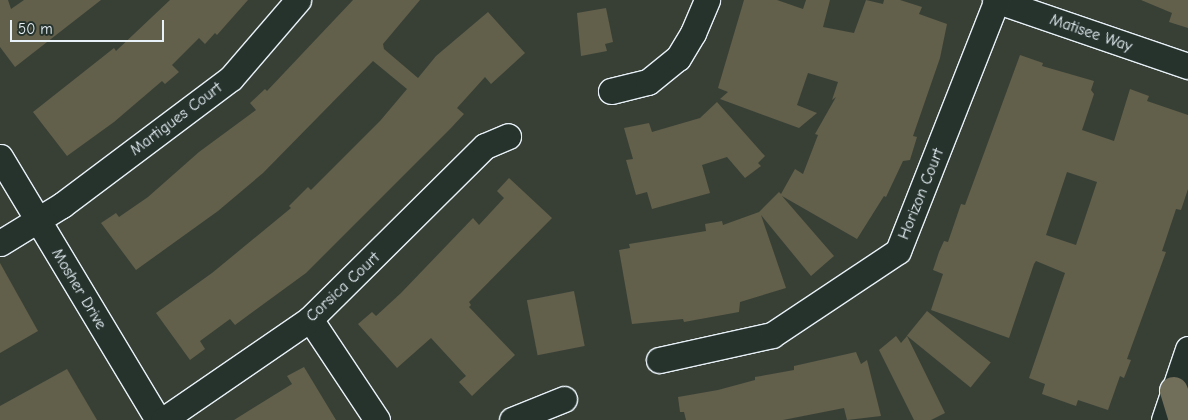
<!DOCTYPE html>
<html>
<head>
<meta charset="utf-8">
<style>
	body { margin:0 }
	#map { position:relative; width:1188px; height:420px; overflow:hidden; background:#384036; font-family:"Comic Neue",sans-serif }
	div>[style] { position:absolute }
	.building>* { inset:0; background:#625f4b; transform-origin:0 0 }
	.roads { filter:drop-shadow(1px 0 #e8f1f8) drop-shadow(-1px 0 #e8f1f8) drop-shadow(0 1px #e8f1f8) drop-shadow(0 -1px #e8f1f8) }
	.minor>* { height:25px; margin:-12.5px; padding:0 12.5px; transform-origin:12.5px; border-radius:12.5px; background:#26332d }
	.major>* { height:28px; margin:-14px; padding:0 14px; transform-origin:14px; border-radius:14px; background:#716e59 }
	span { translate:-50% -50%; white-space:nowrap; text-align:center; line-height:1.15; -webkit-text-stroke:4px #26332d; paint-order:stroke }
	.street-label { font-size:16px; color:#e8f1f8 }
	.scale { position:absolute; left:10px; top:20px; width:154px; height:22px; box-sizing:border-box; border:2px solid #e8f1f8; border-top:0; padding-left:6px; font-size:15px; line-height:18px; white-space:nowrap; color:#e8f1f8; -webkit-text-stroke:4px #26332d; paint-order:stroke }
</style>
</head>
<body>
<div id="map">
	<div class="building">
		<i style="clip-path:polygon(0 0,8px 0,11px 9px,24px 0,101px 0,15px 67px,0 47px)"></i>
		<i style="clip-path:polygon(170px 0,248px 0,217px 35px,215px 33px,205px 44px,199px 38px,172px 65px,179px 72px,165px 84px,162px 81px,114px 122px,67px 156px,33px 112px,114px 48px,116px 51px)"></i>
		<i style="clip-path:polygon(353px 0,420px 0,383px 44px,384px 49px,418px 78px,436px 56px,488px 12px,525px 53px,491px 84px,485px 77px,457px 108px,464px 114px,451px 128px,306px 273px,235px 325px,230px 319px,200px 341px,205px 349px,190px 360px,156px 313px,212px 273px,291px 208px,289px 206px,308px 187px,311px 190px,380px 121px,407px 89px,373px 61px,263px 173px,218px 211px,136px 270px,101px 223px,116px 213px,119px 217px,148px 197px,199px 152px,256px 110px,250px 103px,265px 89px,267px 91px)"></i>
		<i style="clip-path:polygon(744px 0,777px 0,803px 9px,806px 0,830px 0,823px 27px,854px 33px,866px 0,883px 4px,884px 0,900px 0,922px 7px,919px 14px,947px 24px,940px 58px,913px 136px,917px 137px,910px 160px,903px 161px,886px 197px,884px 196px,857px 239px,782px 196px,834px 256px,811px 276px,761px 215px,786px 288px,740px 302px,739px 312px,684px 322px,683px 319px,632px 324px,619px 250px,630px 248px,629px 244px,706px 231px,705px 224px,722px 221px,723px 225px,759px 212px,779px 192px,781px 194px,795px 169px,803px 174px,818px 135px,815px 134px,836px 97px,832px 100px,838px 82px,808px 73px,797px 105px,817px 113px,799px 128px,720px 99px,728px 92px,718px 88px)"></i>
		<i style="clip-path:polygon(1141px 0,1188px 0,1188px 28px,1169px 22px,1172px 13px)"></i>
		<i style="clip-path:polygon(606px 8px,613px 42px,605px 44px,607px 51px,581px 56px,577px 13px)"></i>
		<i style="clip-path:polygon(evenodd,1020px 55px,1043px 63px,1042px 66px,1094px 81px,1091px 90px,1094px 94px,1082px 130px,1114px 141px,1130px 89px,1149px 96px,1147px 101px,1188px 115px,1188px 189px,1181px 210px,1176px 209px,1162px 251px,1166px 252px,1127px 359px,1131px 360px,1124px 378px,1120px 376px,1108px 410px,1078px 400px,1076px 406px,1042px 394px,1045px 384px,1029px 378px,1065px 273px,1036px 261px,1034px 264px,1009px 338px,931px 310px,943px 274px,933px 270px,939px 252px,944px 241px,948px 242px,961px 204px,965px 205px,1020px 55px,1067px 172px,1097px 182px,1076px 245px,1046px 235px,1067px 172px)"></i>
		<i style="clip-path:polygon(717px 102px,765px 156px,758px 163px,761px 166px,745px 178px,727px 157px,702px 165px,710px 193px,652px 209px,647px 192px,636px 195px,626px 160px,633px 159px,624px 128px,649px 123px,652px 132px,700px 118px)"></i>
		<i style="clip-path:polygon(509px 178px,552px 218px,469px 302px,471px 305px,469px 307px,515px 355px,472px 396px,459px 382px,466px 376px,431px 338px,397px 368px,358px 324px,372px 312px,376px 316px,401px 293px,473px 218px,479px 225px,504px 198px,497px 191px)"></i>
		<i style="clip-path:polygon(0 263px,38px 331px,0 353px)"></i>
		<i style="left:574px;top:291px;width:56px;height:48px;rotate:79deg"></i>
		<i style="left:927px;top:311px;width:82px;height:32px;rotate:39deg"></i>
		<i style="clip-path:polygon(896px 336px,901px 343px,907px 336px,945px 413px,931px 420px,914px 420px,879px 350px)"></i>
		<i style="clip-path:polygon(856px 352px,861px 364px,867px 360px,881px 416px,847px 420px,844px 408px,783px 420px,686px 420px,684px 412px,680px 412px,678px 397px,718px 390px,755px 380px,755px 377px,794px 370px,794px 366px)"></i>
		<i style="clip-path:polygon(304px 367px,336px 420px,234px 420px,292px 384px,287px 376px)"></i>
		<i style="clip-path:polygon(67px 369px,97px 420px,0 420px,0 406px)"></i>
	</div>
	<div class="roads">
		<div class="minor">
			<i style="left:995px;top:0;width:204px;rotate:18.9deg"></i>
			<i style="left:611px;top:91px;width:38px;rotate:-14deg"></i>
			<i style="left:648px;top:82px;width:38px;rotate:-39deg"></i>
			<i style="left:678px;top:58px;width:29px;rotate:-59deg"></i>
			<i style="left:693px;top:33px;width:36px;rotate:-67deg"></i>
			<i style="left:0;top:157px;width:307px;rotate:59deg"></i>
			<i style="left:0;top:243px;width:73px;rotate:-31.5deg"></i>
			<i style="left:62px;top:205px;width:211px;rotate:-36.9deg"></i>
			<i style="left:231px;top:78px;width:103px;rotate:-49.3deg"></i>
			<i style="left:310px;top:319px;width:121px;rotate:56.4deg"></i>
			<i style="left:659px;top:360px;width:116px;rotate:-12.5deg"></i>
			<i style="left:772px;top:335px;width:151px;rotate:-33.7deg"></i>
			<i style="left:898px;top:251px;width:270px;rotate:-68.5deg"></i>
			<i style="left:163px;top:420px;width:178px;rotate:-34.5deg"></i>
			<i style="left:310px;top:319px;width:246px;rotate:-44.7deg"></i>
			<i style="left:485px;top:146px;width:25px;rotate:-23deg"></i>
			<i style="left:512px;top:420px;width:56px;rotate:-22deg"></i>
			<i style="left:1164px;top:420px;width:75px;rotate:-71.3deg"></i>
		</div>
		<div class="major">
			<i style="left:1174px;top:391px;width:30px;rotate:73deg"></i>
		</div>
	</div>
	<div class="street-label">
		<span style="left:1091px;top:33px;rotate:19deg">Matisee Way</span>
		<span style="left:176px;top:119px;rotate:-37deg">Martigues Court</span>
		<span style="left:921px;top:194px;rotate:-68deg">Horizon Court</span>
		<span style="left:343px;top:287px;rotate:-43deg">Corsica Court</span>
		<span style="left:79px;top:289px;rotate:59deg">Mosher Drive</span>
	</div>
	<div class="scale">50 m</div>
</div>
</body>
</html>
